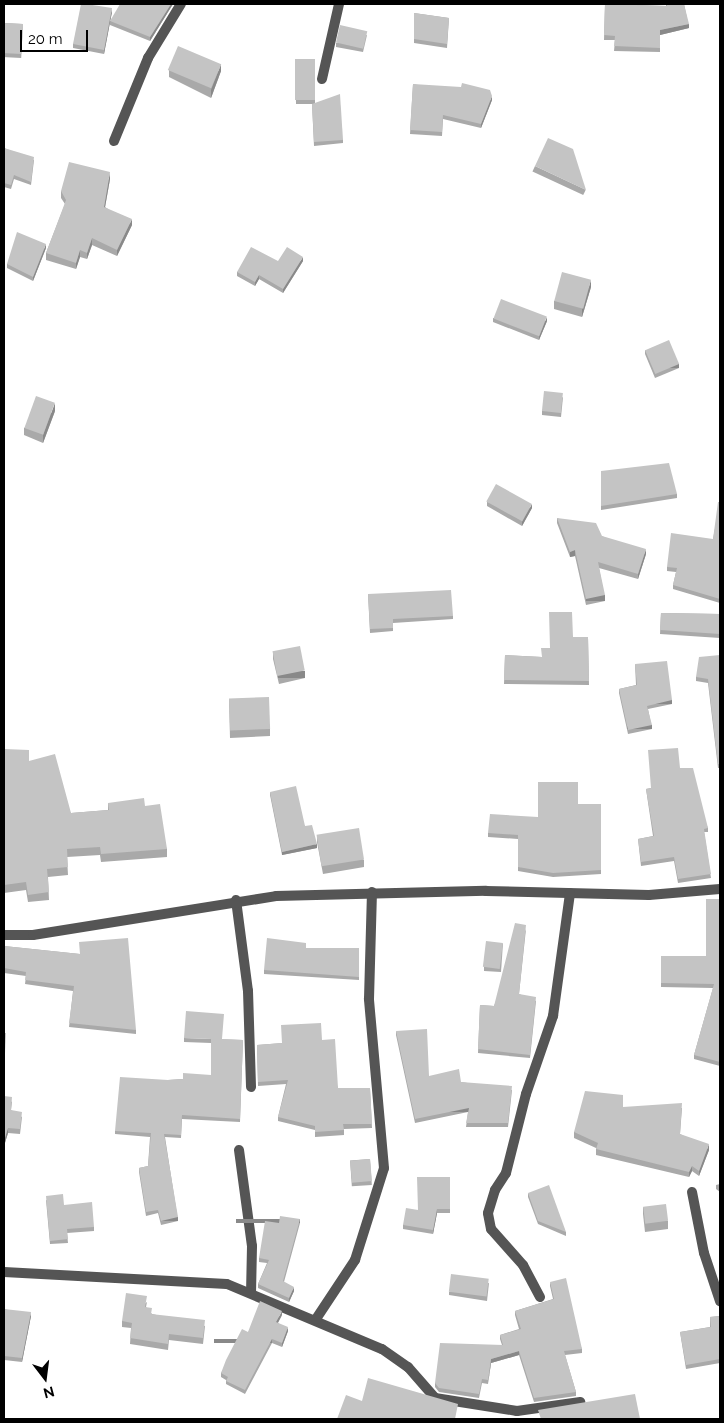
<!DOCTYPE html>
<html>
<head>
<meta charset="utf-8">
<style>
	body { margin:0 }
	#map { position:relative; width:724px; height:1423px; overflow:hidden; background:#fff; font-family:Raleway,sans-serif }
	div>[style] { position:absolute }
	.minor>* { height:10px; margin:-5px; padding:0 5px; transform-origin:5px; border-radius:5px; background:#555 }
	.wall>* { inset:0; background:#a9a9a9; transform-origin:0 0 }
	.shaded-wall>* { inset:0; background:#898989; transform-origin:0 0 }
	.building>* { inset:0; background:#c4c4c4; transform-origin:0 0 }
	span { translate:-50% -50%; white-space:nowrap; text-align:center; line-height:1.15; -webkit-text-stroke:5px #fff; paint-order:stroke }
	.frame { position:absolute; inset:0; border:5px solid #000; pointer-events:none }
	.north { position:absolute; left:20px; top:1353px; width:50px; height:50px; -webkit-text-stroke:4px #fff; paint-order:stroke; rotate:165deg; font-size:14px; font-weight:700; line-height:20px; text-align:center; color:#000 }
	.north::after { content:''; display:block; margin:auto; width:18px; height:22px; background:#000; clip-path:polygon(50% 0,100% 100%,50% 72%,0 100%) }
	.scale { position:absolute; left:20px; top:30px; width:68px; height:22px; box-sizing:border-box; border:2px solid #000; border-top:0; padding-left:6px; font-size:15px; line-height:18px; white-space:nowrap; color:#000; -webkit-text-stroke:4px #fff; paint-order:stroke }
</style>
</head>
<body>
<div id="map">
	<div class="minor">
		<i style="left:322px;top:79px;width:77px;rotate:-77.2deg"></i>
		<i style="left:114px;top:141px;width:90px;rotate:-67.7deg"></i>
		<i style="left:148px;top:58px;width:63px;rotate:-58.6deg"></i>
		<i style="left:236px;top:900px;width:92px;rotate:82.5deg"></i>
		<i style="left:248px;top:991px;width:96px;rotate:88.2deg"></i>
		<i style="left:4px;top:935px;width:29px"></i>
		<i style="left:33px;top:935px;width:246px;rotate:-9.1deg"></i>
		<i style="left:276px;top:896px;width:210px;rotate:-1.4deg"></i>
		<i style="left:486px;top:891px;width:163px;rotate:1.4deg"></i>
		<i style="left:649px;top:895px;width:71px;rotate:-4.8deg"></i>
		<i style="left:239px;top:1150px;width:97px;rotate:82.3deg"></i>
		<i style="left:252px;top:1246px;width:47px;rotate:91.2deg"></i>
		<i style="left:692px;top:1192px;width:62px;rotate:78.9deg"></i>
		<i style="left:704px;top:1253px;width:51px;rotate:71.6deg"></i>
		<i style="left:4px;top:1272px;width:223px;rotate:3.1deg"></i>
		<i style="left:227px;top:1284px;width:168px;rotate:22.8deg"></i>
		<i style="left:382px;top:1349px;width:32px;rotate:35deg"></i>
		<i style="left:408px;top:1367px;width:41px;rotate:48.9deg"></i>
		<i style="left:435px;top:1398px;width:83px;rotate:9deg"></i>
		<i style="left:517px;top:1411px;width:64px;rotate:-8.1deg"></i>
		<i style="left:540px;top:1297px;width:36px;rotate:-118deg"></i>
		<i style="left:523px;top:1265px;width:48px;rotate:-131.6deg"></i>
		<i style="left:491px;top:1229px;width:16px;rotate:-101deg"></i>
		<i style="left:488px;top:1213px;width:24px;rotate:-73deg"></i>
		<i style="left:495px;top:1190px;width:20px;rotate:-57deg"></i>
		<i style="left:506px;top:1173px;width:81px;rotate:-75.8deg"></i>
		<i style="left:526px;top:1094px;width:83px;rotate:-70.9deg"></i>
		<i style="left:553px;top:1016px;width:124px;rotate:-82.1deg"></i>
		<i style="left:316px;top:1319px;width:71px;rotate:-56.5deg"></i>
		<i style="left:355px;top:1260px;width:96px;rotate:-72.5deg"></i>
		<i style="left:384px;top:1168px;width:170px;rotate:-95.1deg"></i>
		<i style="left:369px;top:999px;width:107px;rotate:-88.4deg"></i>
	</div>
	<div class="wall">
		<i style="clip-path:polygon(173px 4px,150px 41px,110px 25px,110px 22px,104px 54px,73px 48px,73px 44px,112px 12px,110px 21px)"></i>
		<i style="clip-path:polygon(605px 4px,666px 6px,666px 4px,684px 4px,689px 28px,660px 35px,660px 52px,614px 51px,615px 40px,604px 40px)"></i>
		<i style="clip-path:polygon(414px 13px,449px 18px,447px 48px,414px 43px)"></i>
		<i style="left:4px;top:23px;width:19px;height:34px;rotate:3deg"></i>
		<i style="clip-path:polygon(367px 35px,363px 52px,336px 47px,336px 43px)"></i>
		<i style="clip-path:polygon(295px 59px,315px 59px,315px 103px,343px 140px,343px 143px,314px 146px,312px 104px,313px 104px,296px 104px)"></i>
		<i style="clip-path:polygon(169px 70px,221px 71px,211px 98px,169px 77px)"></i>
		<i style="clip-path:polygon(413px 84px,492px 100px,481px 128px,443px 119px,442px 136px,410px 134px)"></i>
		<i style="clip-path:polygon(4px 148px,34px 160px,31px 185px,14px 179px,11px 189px,4px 187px)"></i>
		<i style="left:535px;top:166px;width:56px;height:6px;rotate:25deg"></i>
		<i style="clip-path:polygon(110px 179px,105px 207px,132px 225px,117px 256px,92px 245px,87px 259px,80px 257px,76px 269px,46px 260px,46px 253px,65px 204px,61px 198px,61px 191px)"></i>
		<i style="clip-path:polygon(46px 248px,33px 281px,7px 268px,7px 264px)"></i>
		<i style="clip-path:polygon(278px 261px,303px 261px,283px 293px,259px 279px,255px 286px,237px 276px,237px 272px)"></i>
		<i style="clip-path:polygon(591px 287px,582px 317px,554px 309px,554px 301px)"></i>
		<i style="clip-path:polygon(493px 318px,547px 321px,539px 340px,493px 322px)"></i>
		<i style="clip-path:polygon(645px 350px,679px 368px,655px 378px,645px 354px)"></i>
		<i style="clip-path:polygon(563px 397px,561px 417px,542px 415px,542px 411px)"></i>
		<i style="clip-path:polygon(55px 411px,43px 443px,24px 435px,24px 428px)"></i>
		<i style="clip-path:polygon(601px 471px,677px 494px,677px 498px,601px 510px)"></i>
		<i style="clip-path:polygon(487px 502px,532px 508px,522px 526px,487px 506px)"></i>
		<i style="clip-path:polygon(720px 502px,720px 603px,673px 589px,673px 585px,676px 572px,667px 571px,667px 567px,713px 539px)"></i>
		<i style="clip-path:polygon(557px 518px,646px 554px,638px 579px,599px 568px,605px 601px,586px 605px,575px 556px,570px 557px,557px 523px)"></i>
		<i style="clip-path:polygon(368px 594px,453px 616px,453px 619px,393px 623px,393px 631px,370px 633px)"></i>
		<i style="clip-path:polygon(661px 613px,720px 614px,720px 638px,660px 634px)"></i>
		<i style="clip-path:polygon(573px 637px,588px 637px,589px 685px,504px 684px,505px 655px,542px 657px,550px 648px)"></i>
		<i style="clip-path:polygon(273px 652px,305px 678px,279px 684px,273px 659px)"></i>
		<i style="clip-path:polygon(720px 655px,720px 768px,718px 768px,708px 683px,696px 681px,696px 677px)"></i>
		<i style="clip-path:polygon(635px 664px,672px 704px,648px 709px,652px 729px,628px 734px,619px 693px,619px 689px,636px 685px)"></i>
		<i style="clip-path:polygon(229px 699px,270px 729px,270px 736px,230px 738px)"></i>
		<i style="clip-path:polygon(4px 749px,29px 761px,71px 813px,108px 810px,108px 803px,145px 806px,167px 849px,167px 857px,101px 862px,100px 855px,67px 857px,68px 875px,48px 877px,49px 900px,28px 902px,26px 890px,4px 893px)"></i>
		<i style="clip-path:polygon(680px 768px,708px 828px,708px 832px,704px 832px,711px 878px,678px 883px,674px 861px,641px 866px,638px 839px,653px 836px,646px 789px,651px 788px)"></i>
		<i style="clip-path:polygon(270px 792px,305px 826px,317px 848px,282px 855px,270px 795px)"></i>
		<i style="clip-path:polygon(578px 804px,601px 804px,601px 874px,553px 877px,518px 871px,518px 839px,488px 837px,488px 833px)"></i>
		<i style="clip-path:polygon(317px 835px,364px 860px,364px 867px,323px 874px,317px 842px)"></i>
		<i style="clip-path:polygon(720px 899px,720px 1066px,694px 1059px,694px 1055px,713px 988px,661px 987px,661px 956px,706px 956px)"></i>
		<i style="clip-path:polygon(526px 929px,519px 994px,536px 1001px,530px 1058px,478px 1053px,480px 1005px,494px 1006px)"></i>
		<i style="clip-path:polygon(503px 943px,501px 972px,484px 971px,484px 967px)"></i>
		<i style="clip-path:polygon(4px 946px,80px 954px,136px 1030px,136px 1034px,69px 1027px,73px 991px,25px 984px,26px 976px,4px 973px)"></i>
		<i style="clip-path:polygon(306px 948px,359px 948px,359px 980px,264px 974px,264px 970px)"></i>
		<i style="clip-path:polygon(396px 1031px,429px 1076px,461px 1082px,512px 1090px,508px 1127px,466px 1127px,468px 1112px,415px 1123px,396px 1035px)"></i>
		<i style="clip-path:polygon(184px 1038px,243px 1040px,240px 1122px,182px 1119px,181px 1138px,165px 1137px,178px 1221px,161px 1225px,158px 1213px,146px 1216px,139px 1172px,139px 1168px,148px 1166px,150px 1137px,115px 1134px,115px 1131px,168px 1080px,183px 1079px,211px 1075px,211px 1043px,184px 1042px)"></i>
		<i style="clip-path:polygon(322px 1040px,338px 1088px,370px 1088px,372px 1128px,344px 1129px,344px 1135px,315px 1137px,315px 1130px,278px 1121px,278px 1117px,286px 1084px,258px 1086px,257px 1045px)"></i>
		<i style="clip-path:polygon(4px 1096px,12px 1102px,11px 1110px,22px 1117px,20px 1134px,8px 1133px,4px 1146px)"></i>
		<i style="clip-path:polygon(623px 1107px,682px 1108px,680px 1134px,709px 1150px,699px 1176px,692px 1171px,689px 1177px,596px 1155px,596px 1148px,574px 1138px,574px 1132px)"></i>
		<i style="left:370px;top:1159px;width:26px;height:20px;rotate:86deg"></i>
		<i style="clip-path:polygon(450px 1177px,450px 1213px,437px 1213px,433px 1234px,403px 1229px,403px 1225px)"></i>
		<i style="clip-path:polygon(720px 1184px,720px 1192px,716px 1189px,716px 1185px)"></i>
		<i style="clip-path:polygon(528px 1193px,566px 1232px,566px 1236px,538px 1224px,528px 1197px)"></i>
		<i style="clip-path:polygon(46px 1200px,64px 1205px,94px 1227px,94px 1231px,67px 1233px,68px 1243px,50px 1244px)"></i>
		<i style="clip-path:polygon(643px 1207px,668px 1221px,668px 1229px,645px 1232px,643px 1214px)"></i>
		<i style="clip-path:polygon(279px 1223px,300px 1223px,284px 1282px,294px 1291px,289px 1302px,258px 1288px,258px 1284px,267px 1263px,259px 1262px,259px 1258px)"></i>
		<i style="clip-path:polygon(550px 1282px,582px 1349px,582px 1353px,565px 1355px,576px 1392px,576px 1396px,534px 1402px,519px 1355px,491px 1363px,488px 1384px,482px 1383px,479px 1398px,439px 1392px,435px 1387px,435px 1383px,502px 1345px,500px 1339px,500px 1335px,519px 1329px,515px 1315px,515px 1311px,553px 1299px,550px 1286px)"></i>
		<i style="clip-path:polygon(489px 1283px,487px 1301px,449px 1295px,449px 1292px)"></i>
		<i style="clip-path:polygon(147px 1302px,146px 1307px,152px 1314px,205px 1326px,203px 1344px,169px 1340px,168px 1350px,130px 1344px,131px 1328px,122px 1327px,122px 1321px)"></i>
		<i style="clip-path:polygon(4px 1309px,31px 1316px,22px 1362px,4px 1360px)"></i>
		<i style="clip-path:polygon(282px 1315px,278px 1323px,288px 1331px,282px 1347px,272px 1343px,245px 1394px,226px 1384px,226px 1380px,221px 1377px,221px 1373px,248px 1332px)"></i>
		<i style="clip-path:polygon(720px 1316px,720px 1363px,686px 1369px,680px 1332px,710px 1327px,710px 1317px)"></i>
	</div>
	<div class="shaded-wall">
		<i style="clip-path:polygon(171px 4px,173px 4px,150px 41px,150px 37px)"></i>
		<i style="clip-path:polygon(112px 8px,112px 12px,104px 54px,104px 50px)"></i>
		<i style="clip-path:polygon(689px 24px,689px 28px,660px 35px,660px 52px,660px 30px)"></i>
		<i style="clip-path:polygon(221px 64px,221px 71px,211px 98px,211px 90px)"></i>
		<i style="clip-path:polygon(492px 96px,492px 100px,481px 128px,481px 124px)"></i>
		<i style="clip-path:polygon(110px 172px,110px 179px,104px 213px,104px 207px)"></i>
		<i style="clip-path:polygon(132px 219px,132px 225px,117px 256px,117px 250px)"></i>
		<i style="clip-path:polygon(92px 238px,92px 245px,87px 259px,87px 253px)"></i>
		<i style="clip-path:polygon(46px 244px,46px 248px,33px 281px,33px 277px)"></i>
		<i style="clip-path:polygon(80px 250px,80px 257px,76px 269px,76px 263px)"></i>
		<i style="clip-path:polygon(303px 257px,303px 261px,283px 293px,283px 289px)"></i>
		<i style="clip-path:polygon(259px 275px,259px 279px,255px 286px,255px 282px)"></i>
		<i style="clip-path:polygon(591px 280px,591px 287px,582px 317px,582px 309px)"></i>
		<i style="clip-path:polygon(547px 317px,547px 321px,539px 340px,539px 336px)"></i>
		<i style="left:679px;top:364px;width:4px;height:26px;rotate:90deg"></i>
		<i style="clip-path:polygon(55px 403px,55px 411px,43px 443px,43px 435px)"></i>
		<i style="clip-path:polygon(532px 504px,532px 508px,522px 526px,522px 522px)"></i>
		<i style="clip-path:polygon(646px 549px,646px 554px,638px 579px,638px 574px)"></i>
		<i style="clip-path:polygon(575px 550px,575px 556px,570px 557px,570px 552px)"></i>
		<i style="left:605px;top:595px;width:6px;height:19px;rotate:90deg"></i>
		<i style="left:305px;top:671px;width:7px;height:27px;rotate:90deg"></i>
		<i style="left:672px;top:700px;width:4px;height:26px;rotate:90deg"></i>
		<i style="left:652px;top:725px;width:4px;height:25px;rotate:90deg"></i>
		<i style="clip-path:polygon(317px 844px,317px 848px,282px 855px,282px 852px)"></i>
		<i style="left:469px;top:1108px;width:4px;height:55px;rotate:90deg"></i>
		<i style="clip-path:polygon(8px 1128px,8px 1133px,4px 1146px,4px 1141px)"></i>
		<i style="clip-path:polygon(709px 1144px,709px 1150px,699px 1176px,699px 1171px)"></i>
		<i style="clip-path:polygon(692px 1166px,692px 1171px,689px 1177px,689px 1172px)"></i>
		<i style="clip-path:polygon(437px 1209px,437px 1213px,433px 1234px,433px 1230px)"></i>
		<i style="left:178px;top:1217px;width:4px;height:17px;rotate:90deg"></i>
		<i style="left:300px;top:1219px;width:4px;height:64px;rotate:90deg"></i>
		<i style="clip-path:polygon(294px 1287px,294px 1291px,289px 1302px,289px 1298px)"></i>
		<i style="clip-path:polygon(282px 1311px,282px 1315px,276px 1326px,276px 1322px)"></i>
		<i style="clip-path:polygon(31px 1312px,31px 1316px,22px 1362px,22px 1358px)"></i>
		<i style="clip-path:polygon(288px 1327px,288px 1331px,282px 1347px,282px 1343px)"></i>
		<i style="left:272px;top:1339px;width:4px;height:58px;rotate:90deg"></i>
		<i style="clip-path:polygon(519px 1351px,519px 1355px,491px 1363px,488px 1384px,491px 1359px)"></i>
	</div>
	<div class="building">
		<i style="clip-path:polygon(81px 4px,86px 4px,112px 8px,104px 50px,73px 44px)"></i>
		<i style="clip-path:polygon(120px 4px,171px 4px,150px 37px,110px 21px)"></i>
		<i style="clip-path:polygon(605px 4px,667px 6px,667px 4px,684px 4px,689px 24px,660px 30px,660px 48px,614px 46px,615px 36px,604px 35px)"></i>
		<i style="clip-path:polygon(414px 13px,449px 18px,447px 44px,414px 39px)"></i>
		<i style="left:4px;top:23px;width:19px;height:30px;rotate:3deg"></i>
		<i style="left:340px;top:25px;width:28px;height:18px;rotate:13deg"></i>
		<i style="left:178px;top:46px;width:47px;height:26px;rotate:23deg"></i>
		<i style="left:295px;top:59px;width:20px;height:41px"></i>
		<i style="clip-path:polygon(462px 83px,490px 90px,492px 96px,481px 124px,443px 115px,442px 132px,410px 130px,413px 84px,461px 87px)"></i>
		<i style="clip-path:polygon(340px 94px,343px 140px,314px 142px,312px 104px)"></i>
		<i style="clip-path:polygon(548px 138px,573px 149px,586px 190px,535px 166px)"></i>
		<i style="clip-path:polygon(4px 148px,34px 157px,31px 182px,14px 175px,11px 185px,4px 183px)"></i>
		<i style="clip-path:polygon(69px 162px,110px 172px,104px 207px,132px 219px,117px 250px,92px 238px,87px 253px,80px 250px,76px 263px,46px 253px,66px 200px,61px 191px)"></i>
		<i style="clip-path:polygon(17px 232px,46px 244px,33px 277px,7px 264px)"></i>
		<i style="clip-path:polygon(251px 247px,278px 261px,287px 247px,303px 257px,283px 289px,259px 275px,255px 282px,237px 272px)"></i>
		<i style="left:562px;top:272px;width:30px;height:30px;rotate:15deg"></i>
		<i style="left:501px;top:299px;width:49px;height:21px;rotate:21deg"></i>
		<i style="left:669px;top:340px;width:26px;height:26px;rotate:67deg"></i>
		<i style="left:544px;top:391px;width:19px;height:20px;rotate:6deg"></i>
		<i style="left:36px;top:396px;width:20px;height:34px;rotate:20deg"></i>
		<i style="clip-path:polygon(669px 463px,677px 494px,601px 506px,601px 471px)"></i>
		<i style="left:496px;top:484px;width:41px;height:20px;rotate:29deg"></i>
		<i style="clip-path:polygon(718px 502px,720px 502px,720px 599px,673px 585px,677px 568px,667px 567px,671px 533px,713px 539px)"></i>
		<i style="clip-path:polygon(557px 518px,596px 523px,602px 536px,646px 549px,638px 574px,598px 562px,605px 595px,586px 599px,575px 550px,570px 552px)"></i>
		<i style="clip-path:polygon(451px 590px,453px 616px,393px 619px,393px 628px,370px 629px,368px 594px)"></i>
		<i style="clip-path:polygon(549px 612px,572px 612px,573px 637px,588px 637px,589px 681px,504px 680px,505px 655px,542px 657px,541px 648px,550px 648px)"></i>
		<i style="clip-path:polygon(661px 613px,720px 614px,720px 634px,660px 630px)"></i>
		<i style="left:300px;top:646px;width:25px;height:28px;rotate:79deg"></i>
		<i style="clip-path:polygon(720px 655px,720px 764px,718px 764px,708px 679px,696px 677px,699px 657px)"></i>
		<i style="clip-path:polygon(667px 661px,672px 700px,647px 706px,652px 725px,628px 730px,619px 689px,637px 685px,635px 664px)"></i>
		<i style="left:269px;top:697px;width:32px;height:40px;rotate:88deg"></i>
		<i style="clip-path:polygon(678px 748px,680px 768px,693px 768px,708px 828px,704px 829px,711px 874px,678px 879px,674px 857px,641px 862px,638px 839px,654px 836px,646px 789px,651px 788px,648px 750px)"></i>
		<i style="clip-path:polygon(4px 749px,29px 750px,29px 761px,55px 754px,71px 813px,109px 810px,108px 803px,144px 798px,145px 806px,160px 804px,167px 849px,101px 854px,100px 847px,67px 849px,68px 867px,47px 869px,49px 892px,28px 895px,26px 882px,4px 885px)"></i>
		<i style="clip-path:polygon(538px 782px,578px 782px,578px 804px,601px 804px,601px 870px,553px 873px,518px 867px,518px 835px,488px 833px,490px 814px,538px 817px)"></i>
		<i style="clip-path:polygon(296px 786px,305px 826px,312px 825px,317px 844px,282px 852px,270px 792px)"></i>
		<i style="left:359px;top:828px;width:32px;height:43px;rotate:81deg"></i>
		<i style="clip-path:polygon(706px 899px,720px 899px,720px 1062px,694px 1055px,714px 984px,661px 983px,661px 956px,706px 956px)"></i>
		<i style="clip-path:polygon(515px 923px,526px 925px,519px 994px,536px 997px,530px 1055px,478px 1049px,480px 1005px,494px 1006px)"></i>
		<i style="clip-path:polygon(128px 938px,136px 1030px,69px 1023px,74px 986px,25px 980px,26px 972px,4px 968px,4px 946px,80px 954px,79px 942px)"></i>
		<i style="clip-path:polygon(267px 938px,306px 943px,306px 948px,359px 948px,359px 977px,264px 970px)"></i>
		<i style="left:486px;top:941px;width:17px;height:26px;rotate:7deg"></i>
		<i style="clip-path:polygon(186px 1011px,224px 1014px,222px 1039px,243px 1040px,240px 1119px,182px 1115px,181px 1135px,164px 1134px,178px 1217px,161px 1221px,158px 1210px,146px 1212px,139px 1168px,148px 1166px,151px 1133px,115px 1131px,120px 1077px,168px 1080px,183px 1079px,183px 1073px,211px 1075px,211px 1039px,184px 1038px)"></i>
		<i style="clip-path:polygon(321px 1023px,322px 1040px,335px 1039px,338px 1088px,370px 1088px,372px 1124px,343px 1124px,344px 1130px,315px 1132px,315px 1126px,278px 1117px,288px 1080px,258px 1082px,257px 1045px,282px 1043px,281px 1025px)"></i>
		<i style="clip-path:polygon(427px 1029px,429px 1076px,459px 1069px,461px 1082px,512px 1086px,508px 1123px,466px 1123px,469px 1108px,415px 1119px,396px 1031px)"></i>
		<i style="clip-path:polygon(4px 1033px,6px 1033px,5px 1053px,4px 1053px)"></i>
		<i style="clip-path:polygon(585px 1091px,623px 1095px,623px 1107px,682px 1103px,680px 1134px,709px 1144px,699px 1171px,692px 1166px,689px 1172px,596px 1149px,598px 1143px,574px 1132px)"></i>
		<i style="clip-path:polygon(4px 1096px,12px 1097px,11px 1110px,22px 1112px,20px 1129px,8px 1128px,4px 1141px)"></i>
		<i style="left:370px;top:1159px;width:22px;height:20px;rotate:85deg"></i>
		<i style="clip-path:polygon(417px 1177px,450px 1177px,450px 1209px,437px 1209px,433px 1230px,403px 1225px,406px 1208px,418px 1210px)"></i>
		<i style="clip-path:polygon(549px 1185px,566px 1232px,538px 1221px,528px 1193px)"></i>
		<i style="clip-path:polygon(63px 1194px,64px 1205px,92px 1202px,94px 1227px,67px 1229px,68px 1239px,50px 1241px,46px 1196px)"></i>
		<i style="left:666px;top:1204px;width:17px;height:23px;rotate:83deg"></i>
		<i style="clip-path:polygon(280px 1216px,300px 1219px,283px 1281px,294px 1287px,289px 1298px,258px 1284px,269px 1260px,259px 1258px,265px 1221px,279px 1223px)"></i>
		<i style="left:451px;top:1274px;width:38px;height:18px;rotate:7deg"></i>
		<i style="clip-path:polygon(566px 1278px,582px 1349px,564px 1351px,576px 1392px,534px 1398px,519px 1351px,491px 1359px,488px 1380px,482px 1379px,479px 1394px,439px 1388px,435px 1383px,440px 1343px,503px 1345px,500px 1335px,521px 1329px,515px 1311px,554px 1299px,550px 1282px)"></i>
		<i style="clip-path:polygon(126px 1293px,147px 1296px,145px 1307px,152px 1308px,151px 1314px,205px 1320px,203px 1338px,169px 1334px,168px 1344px,130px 1338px,132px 1323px,122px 1321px)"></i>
		<i style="clip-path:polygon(260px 1301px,282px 1311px,276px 1322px,288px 1327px,282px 1343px,272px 1339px,245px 1390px,226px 1381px,228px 1377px,221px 1373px,226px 1360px,242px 1329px,248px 1332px)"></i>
		<i style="clip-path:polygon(4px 1309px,31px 1312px,22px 1358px,4px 1356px)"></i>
		<i style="clip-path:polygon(720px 1316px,720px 1359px,686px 1365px,680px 1332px,711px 1327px,710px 1317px)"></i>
		<i style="clip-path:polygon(368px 1378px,458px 1404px,455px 1419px,337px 1419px,346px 1395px,362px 1401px)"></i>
		<i style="clip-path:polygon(635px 1394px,640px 1419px,541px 1419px,538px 1410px)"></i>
	</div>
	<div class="frame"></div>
	<div class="north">N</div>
	<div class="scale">20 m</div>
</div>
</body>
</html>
